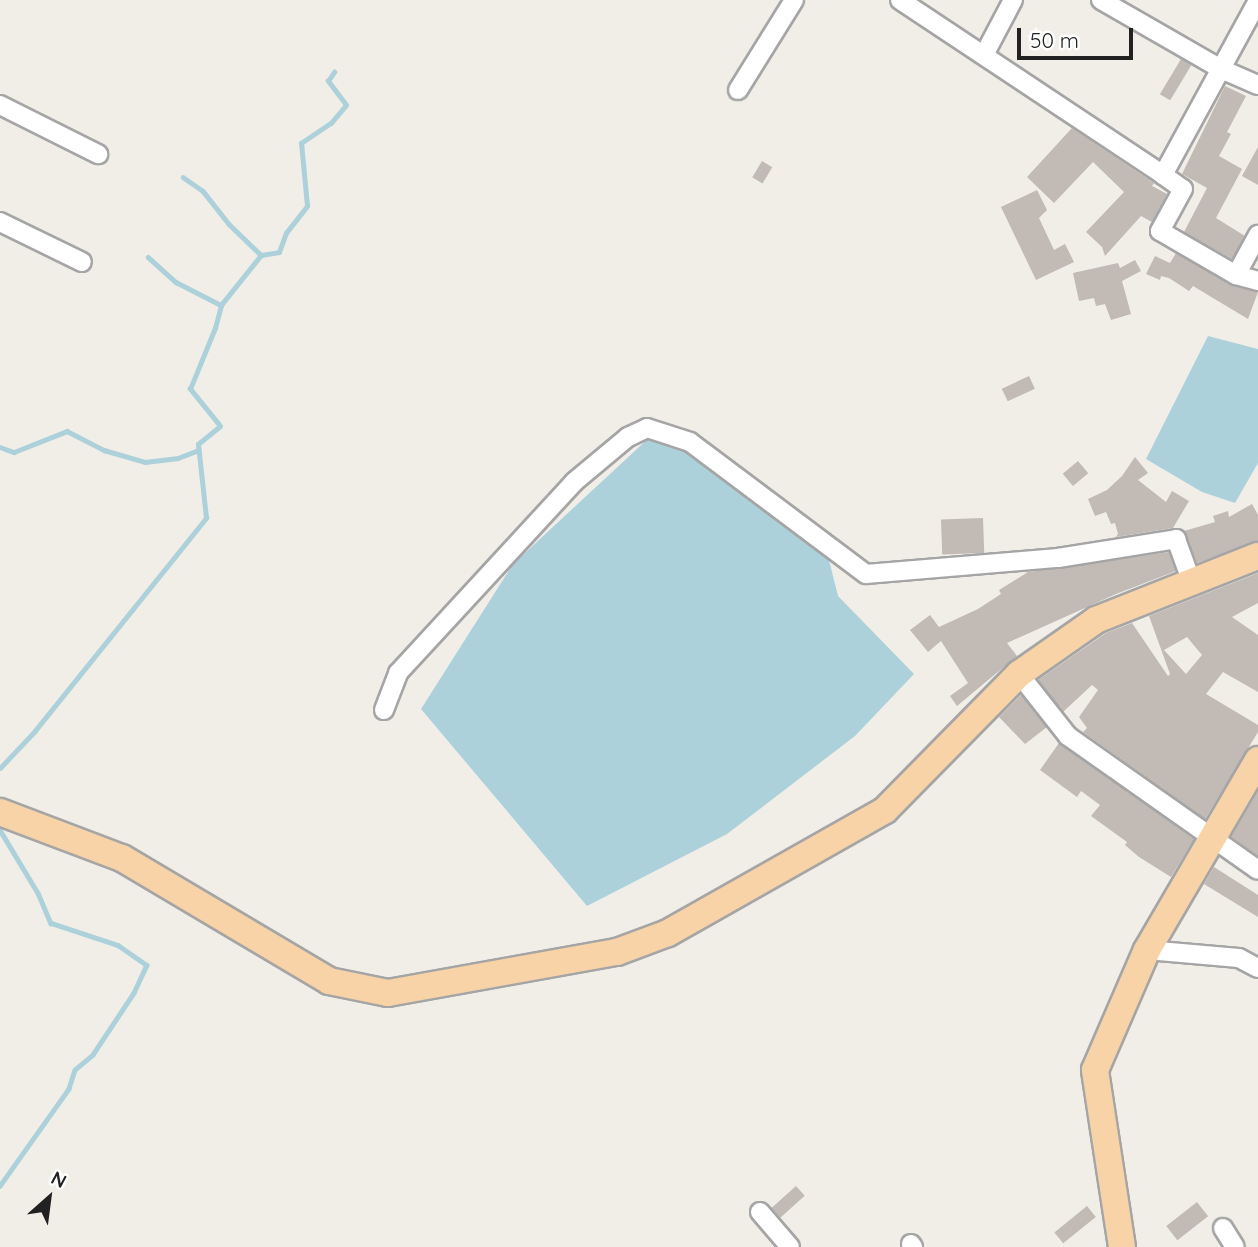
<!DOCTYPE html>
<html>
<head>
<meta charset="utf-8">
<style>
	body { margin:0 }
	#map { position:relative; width:1258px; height:1247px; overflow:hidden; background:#f1eee8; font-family:Quicksand,sans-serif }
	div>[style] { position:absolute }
	.water>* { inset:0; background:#acd1db }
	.stream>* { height:4.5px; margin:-2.25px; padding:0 2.25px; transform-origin:2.25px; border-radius:2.25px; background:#acd1db }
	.building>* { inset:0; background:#c1bab5; transform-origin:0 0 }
	.roads { filter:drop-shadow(2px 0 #a5a5a5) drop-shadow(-2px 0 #a5a5a5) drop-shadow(0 2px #a5a5a5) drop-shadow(0 -2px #a5a5a5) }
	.minor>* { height:18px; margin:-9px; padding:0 9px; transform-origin:9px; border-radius:9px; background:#fff }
	.primary>* { height:26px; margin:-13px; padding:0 13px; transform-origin:13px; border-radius:13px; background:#f7d3a7 }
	span { translate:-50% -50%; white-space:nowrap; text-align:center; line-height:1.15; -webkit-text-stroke:7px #fff; paint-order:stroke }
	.north { position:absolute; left:14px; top:1163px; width:70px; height:70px; -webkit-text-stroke:5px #fff; paint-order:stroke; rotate:28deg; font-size:19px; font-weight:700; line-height:28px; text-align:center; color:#212121 }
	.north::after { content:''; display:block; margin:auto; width:24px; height:32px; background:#212121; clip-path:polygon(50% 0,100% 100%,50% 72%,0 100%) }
	.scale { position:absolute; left:1017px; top:28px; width:116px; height:32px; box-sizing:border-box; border:4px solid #212121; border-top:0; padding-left:9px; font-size:21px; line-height:24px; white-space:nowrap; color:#212121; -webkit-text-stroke:5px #fff; paint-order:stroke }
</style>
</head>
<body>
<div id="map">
	<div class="water">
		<i style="clip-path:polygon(1208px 336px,1258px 349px,1258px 463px,1235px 503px,1202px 492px,1146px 459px)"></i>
		<i style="clip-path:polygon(666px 422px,828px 556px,838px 596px,914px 674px,855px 736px,727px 834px,587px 906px,421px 709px,513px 564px)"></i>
	</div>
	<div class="stream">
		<i style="left:183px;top:177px;width:24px;rotate:35deg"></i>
		<i style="left:203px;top:191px;width:42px;rotate:51.8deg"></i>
		<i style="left:229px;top:224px;width:45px;rotate:44.1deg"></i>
		<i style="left:148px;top:257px;width:38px;rotate:42deg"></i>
		<i style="left:176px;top:282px;width:51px;rotate:27.1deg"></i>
		<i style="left:0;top:447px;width:15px;rotate:20deg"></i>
		<i style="left:14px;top:452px;width:57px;rotate:-21.6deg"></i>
		<i style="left:67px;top:431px;width:42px;rotate:27.2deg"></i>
		<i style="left:104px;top:450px;width:43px;rotate:16.3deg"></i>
		<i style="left:145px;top:462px;width:33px;rotate:-7deg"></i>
		<i style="left:178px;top:458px;width:22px;rotate:-21deg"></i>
		<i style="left:0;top:768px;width:50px;rotate:-46.6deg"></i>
		<i style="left:34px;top:732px;width:275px;rotate:-51.2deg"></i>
		<i style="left:206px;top:518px;width:74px;rotate:-96.2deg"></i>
		<i style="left:198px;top:444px;width:28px;rotate:-39deg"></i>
		<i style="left:220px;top:426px;width:48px;rotate:-129deg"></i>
		<i style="left:190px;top:389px;width:66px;rotate:-67.7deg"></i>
		<i style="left:215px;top:328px;width:24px;rotate:-75deg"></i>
		<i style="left:221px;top:305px;width:64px;rotate:-51.3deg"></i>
		<i style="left:261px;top:255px;width:18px;rotate:-9deg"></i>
		<i style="left:279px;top:252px;width:20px;rotate:-70deg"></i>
		<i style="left:286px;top:233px;width:34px;rotate:-52deg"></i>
		<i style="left:307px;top:206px;width:63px;rotate:-95.4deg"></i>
		<i style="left:301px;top:143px;width:36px;rotate:-34deg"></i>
		<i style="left:331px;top:123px;width:23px;rotate:-50deg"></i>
		<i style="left:346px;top:105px;width:30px;rotate:-127deg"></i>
		<i style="left:328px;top:81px;width:11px;rotate:-56deg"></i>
		<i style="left:0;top:830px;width:74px;rotate:58.9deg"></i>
		<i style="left:38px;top:893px;width:33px;rotate:67deg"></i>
		<i style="left:51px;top:923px;width:71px;rotate:18.2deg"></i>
		<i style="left:118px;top:945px;width:35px;rotate:35deg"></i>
		<i style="left:147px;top:965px;width:31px;rotate:115deg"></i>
		<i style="left:134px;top:993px;width:74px;rotate:123.5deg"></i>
		<i style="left:93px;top:1055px;width:23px;rotate:140deg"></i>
		<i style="left:75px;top:1070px;width:20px;rotate:108deg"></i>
		<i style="left:69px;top:1089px;width:119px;rotate:125.4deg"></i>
	</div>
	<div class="building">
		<i style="left:1181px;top:59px;width:12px;height:41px;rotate:31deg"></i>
		<i style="clip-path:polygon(1225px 86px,1246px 96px,1227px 132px,1231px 134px,1219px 156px,1242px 169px,1216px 218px,1245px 236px,1232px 259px,1184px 232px,1207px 188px,1182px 174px)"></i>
		<i style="clip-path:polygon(1072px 128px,1154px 183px,1152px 186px,1167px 194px,1152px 222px,1141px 216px,1105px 256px,1102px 247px,1086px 232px,1124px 192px,1093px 162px,1054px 203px,1027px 177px)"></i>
		<i style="clip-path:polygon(1258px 147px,1258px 185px,1242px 176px)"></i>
		<i style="left:762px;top:161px;width:12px;height:19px;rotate:31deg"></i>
		<i style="clip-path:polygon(1037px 190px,1047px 210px,1039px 218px,1054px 250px,1065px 244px,1074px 262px,1036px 280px,1001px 207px)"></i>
		<i style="clip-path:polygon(1176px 253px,1230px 285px,1258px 292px,1248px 319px,1193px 286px,1189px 291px,1169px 278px,1161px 276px,1160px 280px,1146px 274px,1155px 256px,1170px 263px)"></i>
		<i style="clip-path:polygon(1135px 260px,1141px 271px,1122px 281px,1131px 314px,1111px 320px,1105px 304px,1096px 306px,1094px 298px,1079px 301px,1073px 273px,1118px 263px,1120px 268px)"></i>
		<i style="left:1029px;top:376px;width:14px;height:30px;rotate:65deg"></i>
		<i style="clip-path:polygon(1135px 457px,1148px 473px,1138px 480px,1166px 502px,1172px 491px,1189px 501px,1173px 528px,1116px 537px,1118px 534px,1115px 523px,1111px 524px,1106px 512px,1095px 516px,1088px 499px,1107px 490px,1122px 476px)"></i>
		<i style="left:1078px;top:461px;width:16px;height:20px;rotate:50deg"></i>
		<i style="clip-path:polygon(1252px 504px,1258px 515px,1258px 541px,1197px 563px,1184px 531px,1215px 522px,1213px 516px,1228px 511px,1229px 517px)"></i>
		<i style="left:983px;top:518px;width:35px;height:42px;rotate:88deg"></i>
		<i style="clip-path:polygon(1169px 552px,1176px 571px,1116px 594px,1007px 643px,1017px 656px,957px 706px,950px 696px,968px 683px,941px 641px,928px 652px,910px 630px,930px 615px,939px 627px,978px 609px,1001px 594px,999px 590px,1028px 572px)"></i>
		<i style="clip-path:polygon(evenodd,1258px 573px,1258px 603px,1232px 617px,1258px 635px,1258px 692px,1223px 672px,1206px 694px,1258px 725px,1258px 732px,1205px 819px,1083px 732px,1087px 728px,1079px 717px,1098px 690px,1092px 685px,1063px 712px,1038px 680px,1106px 633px,1132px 623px,1168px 676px,1170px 674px,1149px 616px,1258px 573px,1187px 637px,1202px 655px,1186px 674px,1164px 650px,1187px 637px)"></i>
		<i style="clip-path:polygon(1021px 695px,1047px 727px,1025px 744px,999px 717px)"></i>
		<i style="clip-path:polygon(1059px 743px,1194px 839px,1171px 877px,1139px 857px,1125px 845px,1127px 842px,1091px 816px,1100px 805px,1081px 791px,1077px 797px,1040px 770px)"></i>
		<i style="clip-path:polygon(1258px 791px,1258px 856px,1231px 837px)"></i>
		<i style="clip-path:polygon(1214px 867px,1258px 895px,1258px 917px,1204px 884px)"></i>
		<i style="left:796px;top:1186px;width:13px;height:33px;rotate:48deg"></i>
		<i style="left:1197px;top:1202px;width:18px;height:39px;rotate:52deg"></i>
		<i style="left:1087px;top:1206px;width:14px;height:42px;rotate:51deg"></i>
	</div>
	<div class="roads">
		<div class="minor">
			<i style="left:900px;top:0;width:316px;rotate:33.6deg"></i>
			<i style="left:1163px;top:175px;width:198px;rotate:-61.4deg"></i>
			<i style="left:1101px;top:0;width:138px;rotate:29.9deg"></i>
			<i style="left:1221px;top:69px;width:40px;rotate:23.4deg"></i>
			<i style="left:984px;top:55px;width:62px;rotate:-62.2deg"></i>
			<i style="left:738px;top:90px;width:106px;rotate:-58.1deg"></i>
			<i style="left:0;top:105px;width:110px;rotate:26.6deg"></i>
			<i style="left:1163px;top:175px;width:24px;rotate:35deg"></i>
			<i style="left:1183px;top:189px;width:48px;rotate:118.7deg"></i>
			<i style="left:1160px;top:231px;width:88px;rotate:30.1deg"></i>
			<i style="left:1236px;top:275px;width:23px;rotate:15deg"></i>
			<i style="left:0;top:222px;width:91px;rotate:26deg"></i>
			<i style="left:1236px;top:275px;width:46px;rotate:-61.2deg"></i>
			<i style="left:1019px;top:674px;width:79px;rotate:51.7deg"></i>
			<i style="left:1068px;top:736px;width:232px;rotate:35.2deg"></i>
			<i style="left:384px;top:710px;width:40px;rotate:-69deg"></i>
			<i style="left:398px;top:673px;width:260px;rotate:-47.3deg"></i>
			<i style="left:574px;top:482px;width:70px;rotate:-39.8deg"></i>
			<i style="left:628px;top:437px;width:21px;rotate:-25deg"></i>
			<i style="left:647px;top:428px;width:45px;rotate:18deg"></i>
			<i style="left:690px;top:442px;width:220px;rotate:36.9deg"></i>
			<i style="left:866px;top:574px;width:193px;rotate:-4.8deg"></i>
			<i style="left:1058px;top:558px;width:120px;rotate:-9.1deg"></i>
			<i style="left:1176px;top:539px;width:44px;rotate:69.9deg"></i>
			<i style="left:1147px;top:950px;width:92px;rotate:5deg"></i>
			<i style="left:1239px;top:958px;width:21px;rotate:28deg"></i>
			<i style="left:760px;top:1212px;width:46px;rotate:49.4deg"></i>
			<i style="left:1223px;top:1228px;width:22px;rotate:58deg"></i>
			<i style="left:911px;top:1244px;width:4px;rotate:56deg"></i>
		</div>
		<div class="primary">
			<i style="left:0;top:812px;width:130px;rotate:20.7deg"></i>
			<i style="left:122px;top:858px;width:241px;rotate:30.7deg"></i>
			<i style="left:329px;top:981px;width:60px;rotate:11.5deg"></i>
			<i style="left:388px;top:993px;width:233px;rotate:-10.2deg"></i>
			<i style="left:617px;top:952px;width:54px;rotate:-20.4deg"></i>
			<i style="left:668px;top:933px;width:249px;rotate:-29.5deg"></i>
			<i style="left:885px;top:810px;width:191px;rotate:-45.4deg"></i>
			<i style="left:1019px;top:674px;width:94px;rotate:-35deg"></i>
			<i style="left:1096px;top:620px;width:174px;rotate:-21.6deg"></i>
			<i style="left:1122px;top:1247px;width:179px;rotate:-98.7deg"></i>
			<i style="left:1095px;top:1070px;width:131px;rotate:-66.6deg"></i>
			<i style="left:1147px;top:950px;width:220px;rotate:-59.7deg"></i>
		</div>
	</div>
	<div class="north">N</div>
	<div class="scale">50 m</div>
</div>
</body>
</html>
